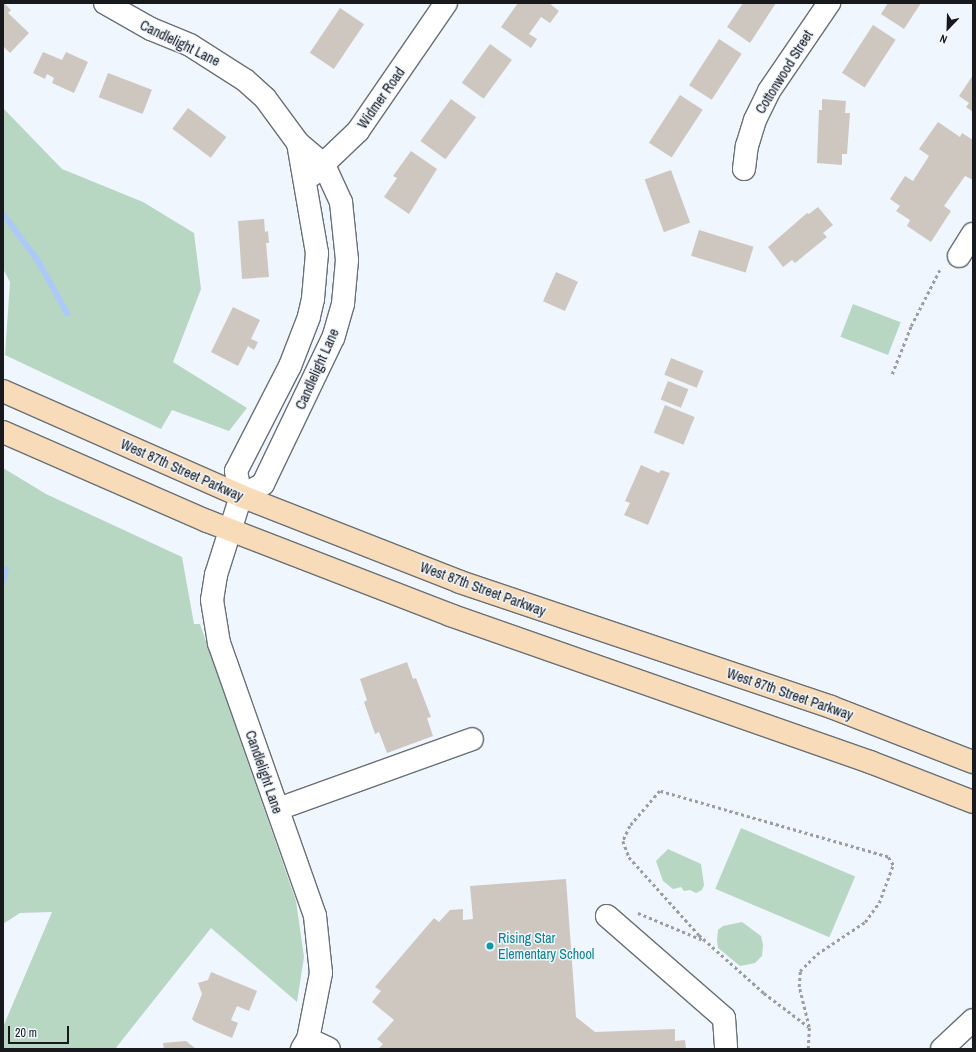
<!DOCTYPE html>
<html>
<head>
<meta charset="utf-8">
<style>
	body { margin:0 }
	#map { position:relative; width:976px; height:1052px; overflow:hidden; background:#eff6fe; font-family:"Archivo Narrow",sans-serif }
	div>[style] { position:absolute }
	.green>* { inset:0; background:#b7d7c2; transform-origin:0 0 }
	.stream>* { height:6px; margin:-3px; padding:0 3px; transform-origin:3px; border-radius:3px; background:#adc9f7 }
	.building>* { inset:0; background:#cec7bf; transform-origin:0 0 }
	.path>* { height:2.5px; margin-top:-1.25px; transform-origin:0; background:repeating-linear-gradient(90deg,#999ea4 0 3px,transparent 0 6px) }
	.roads { filter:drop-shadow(1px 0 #6a7077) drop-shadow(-1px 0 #6a7077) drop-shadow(0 1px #6a7077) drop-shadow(0 -1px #6a7077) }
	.minor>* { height:22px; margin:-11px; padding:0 11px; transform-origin:11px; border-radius:11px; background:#fff }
	.major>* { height:22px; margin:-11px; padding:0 11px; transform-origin:11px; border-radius:11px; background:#f8dcb9 }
	.dots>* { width:11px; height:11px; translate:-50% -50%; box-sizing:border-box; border:2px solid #eff6fe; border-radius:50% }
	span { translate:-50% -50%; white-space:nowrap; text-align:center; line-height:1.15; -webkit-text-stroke:3px #eff6fe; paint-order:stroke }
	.street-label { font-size:14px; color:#17191c }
	.culture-label { font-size:14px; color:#0d838f }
	.left { translate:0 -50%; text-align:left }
	.frame { position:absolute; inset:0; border:4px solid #17191c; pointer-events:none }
	.north { position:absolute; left:928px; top:8px; width:40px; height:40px; -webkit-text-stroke:3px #eff6fe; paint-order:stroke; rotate:203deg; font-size:11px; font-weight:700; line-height:16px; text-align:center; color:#17191c }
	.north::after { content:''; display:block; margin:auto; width:14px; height:18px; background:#17191c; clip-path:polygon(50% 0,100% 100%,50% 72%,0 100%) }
	.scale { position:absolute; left:8px; top:1026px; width:61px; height:18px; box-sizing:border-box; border:2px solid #17191c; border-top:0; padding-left:5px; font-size:12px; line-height:14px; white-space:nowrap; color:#17191c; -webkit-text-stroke:3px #eff6fe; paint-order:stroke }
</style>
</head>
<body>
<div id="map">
	<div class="green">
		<i style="clip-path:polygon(3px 108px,62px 169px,143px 202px,194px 233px,201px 289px,173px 362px,247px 408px,229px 431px,172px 410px,161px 429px,5px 355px,10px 282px,3px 269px)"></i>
		<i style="left:853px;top:304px;width:51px;height:35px;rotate:21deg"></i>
		<i style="clip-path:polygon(3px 468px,46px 494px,182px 557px,194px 624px,200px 624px,296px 901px,304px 957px,297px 1002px,211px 928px,115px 1049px,3px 1049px,3px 1027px,52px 912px,20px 913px,3px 924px)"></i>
		<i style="left:741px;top:828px;width:124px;height:66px;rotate:23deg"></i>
		<i style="clip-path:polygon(668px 849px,701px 864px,704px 885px,702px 890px,696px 893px,690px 890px,684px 891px,681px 887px,673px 889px,663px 881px,656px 861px)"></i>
		<i style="clip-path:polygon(742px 922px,761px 936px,763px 945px,762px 956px,755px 963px,740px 966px,718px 948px,717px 940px,718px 930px,723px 926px)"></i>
	</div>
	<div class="stream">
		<i style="left:3px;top:214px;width:59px;rotate:53.3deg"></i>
		<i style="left:38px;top:261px;width:60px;rotate:60.9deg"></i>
		<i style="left:3px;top:583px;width:14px;rotate:-78deg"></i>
	</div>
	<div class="building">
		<i style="clip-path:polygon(4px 3px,11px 10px,8px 13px,29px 33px,10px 53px,3px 46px)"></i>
		<i style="clip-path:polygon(518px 3px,549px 3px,559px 11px,550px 23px,541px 17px,529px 34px,537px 39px,531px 48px,501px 27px)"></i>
		<i style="clip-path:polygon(743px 3px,776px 3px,750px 43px,727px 27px)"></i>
		<i style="clip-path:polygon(888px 3px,921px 3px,904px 29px,881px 14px)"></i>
		<i style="left:340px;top:8px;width:29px;height:54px;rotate:34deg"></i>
		<i style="left:873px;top:25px;width:27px;height:57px;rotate:33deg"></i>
		<i style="left:719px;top:39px;width:27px;height:55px;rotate:33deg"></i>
		<i style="left:490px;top:44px;width:27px;height:48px;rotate:36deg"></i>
		<i style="clip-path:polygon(43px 52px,62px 60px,66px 52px,88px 62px,74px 93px,52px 83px,54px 78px,47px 74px,45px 79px,33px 73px)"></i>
		<i style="left:108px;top:73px;width:47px;height:26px;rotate:21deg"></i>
		<i style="clip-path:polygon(973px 75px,973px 112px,966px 107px,969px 103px,959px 96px)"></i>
		<i style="left:680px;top:95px;width:27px;height:57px;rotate:33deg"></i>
		<i style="left:451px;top:99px;width:31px;height:52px;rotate:36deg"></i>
		<i style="clip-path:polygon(822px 99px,846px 101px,845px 113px,850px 113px,847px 154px,842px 154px,842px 165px,817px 163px,819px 110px,822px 110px)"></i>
		<i style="left:188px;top:108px;width:48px;height:26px;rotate:37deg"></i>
		<i style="clip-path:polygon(938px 122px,960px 137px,962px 133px,973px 140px,973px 180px,965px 176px,944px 206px,951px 211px,931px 242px,907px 226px,910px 220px,896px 211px,900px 206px,890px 199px,905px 176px,913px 181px,929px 156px,919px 149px)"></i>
		<i style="clip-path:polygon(411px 151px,437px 169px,409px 214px,384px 197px,397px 178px,393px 176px)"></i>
		<i style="left:671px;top:170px;width:56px;height:28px;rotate:70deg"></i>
		<i style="clip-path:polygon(818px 207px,833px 225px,823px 233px,827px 237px,795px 263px,792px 260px,783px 267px,768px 247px,807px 213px,809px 214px)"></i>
		<i style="clip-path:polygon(264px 219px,265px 232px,268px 231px,269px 243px,266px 243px,269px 277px,242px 279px,238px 221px)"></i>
		<i style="left:699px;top:230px;width:57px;height:27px;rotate:17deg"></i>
		<i style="left:556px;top:272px;width:24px;height:32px;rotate:24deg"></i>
		<i style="clip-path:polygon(233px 307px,260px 320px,251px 339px,258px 342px,254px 350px,248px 346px,238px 366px,211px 352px)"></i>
		<i style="left:671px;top:358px;width:35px;height:18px;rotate:22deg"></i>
		<i style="left:668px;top:381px;width:22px;height:20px;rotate:22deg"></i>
		<i style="left:665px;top:405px;width:32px;height:30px;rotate:22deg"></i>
		<i style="clip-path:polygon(641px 465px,659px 473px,661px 470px,670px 473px,648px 525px,624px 515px,630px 503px,625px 501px)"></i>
		<i style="clip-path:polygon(407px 662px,413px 679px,416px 678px,431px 717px,427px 718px,433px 736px,387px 753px,379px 732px,375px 734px,364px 702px,367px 700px,360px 679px)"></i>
		<i style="clip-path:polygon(566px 879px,576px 1017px,595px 1032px,675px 1029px,675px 1041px,685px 1040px,686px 1049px,378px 1049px,383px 1044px,377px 1039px,394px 1020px,372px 1002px,381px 991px,375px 987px,434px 918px,439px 922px,450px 910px,463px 909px,463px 920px,473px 919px,470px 886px)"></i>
		<i style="clip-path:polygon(211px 972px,257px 991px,249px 1011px,237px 1006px,231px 1020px,238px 1023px,232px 1038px,195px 1022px,192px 1019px,202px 994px,198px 983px,208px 980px)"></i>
		<i style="clip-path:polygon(186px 1041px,196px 1049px,164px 1049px,163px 1043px)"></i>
	</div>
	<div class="path">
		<i style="left:892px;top:374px;width:52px;rotate:-68.4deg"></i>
		<i style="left:911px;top:326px;width:66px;rotate:-63deg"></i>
		<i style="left:638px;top:913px;width:70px;rotate:22.6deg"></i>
		<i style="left:808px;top:1049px;width:22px;rotate:-87deg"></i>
		<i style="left:809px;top:1027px;width:41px;rotate:-104deg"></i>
		<i style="left:799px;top:987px;width:16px;rotate:-86deg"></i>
		<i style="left:800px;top:971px;width:24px;rotate:-45deg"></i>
		<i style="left:817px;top:954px;width:58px;rotate:-33.7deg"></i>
		<i style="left:865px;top:922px;width:24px;rotate:-54deg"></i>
		<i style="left:879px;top:903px;width:40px;rotate:-69.8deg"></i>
		<i style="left:893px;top:865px;width:9px;rotate:-122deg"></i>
		<i style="left:888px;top:857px;width:237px;rotate:-163.9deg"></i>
		<i style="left:660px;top:791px;width:46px;rotate:130.6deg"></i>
		<i style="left:630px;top:826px;width:17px;rotate:115deg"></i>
		<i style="left:623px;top:841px;width:17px;rotate:69deg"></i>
		<i style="left:629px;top:857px;width:105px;rotate:48.1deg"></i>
		<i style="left:699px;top:935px;width:87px;rotate:41.7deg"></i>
		<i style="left:764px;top:993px;width:56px;rotate:37.1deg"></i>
	</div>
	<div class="roads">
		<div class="minor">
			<i style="left:105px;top:3px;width:53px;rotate:29.5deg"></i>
			<i style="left:151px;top:29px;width:42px;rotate:22.3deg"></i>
			<i style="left:190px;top:45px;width:65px;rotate:32.5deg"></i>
			<i style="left:245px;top:80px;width:27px;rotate:42deg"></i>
			<i style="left:265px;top:98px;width:56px;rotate:53.7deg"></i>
			<i style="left:298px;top:143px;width:34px;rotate:40deg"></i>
			<i style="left:324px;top:165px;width:41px;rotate:65.3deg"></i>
			<i style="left:341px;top:202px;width:58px;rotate:84.1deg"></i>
			<i style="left:347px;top:260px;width:44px;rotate:95.2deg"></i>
			<i style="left:343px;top:304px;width:35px;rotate:106deg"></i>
			<i style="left:333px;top:338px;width:162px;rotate:115.6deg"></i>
			<i style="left:263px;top:484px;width:25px;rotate:151deg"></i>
			<i style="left:298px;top:143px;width:112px;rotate:80.2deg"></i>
			<i style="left:317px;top:253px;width:46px;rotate:95deg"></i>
			<i style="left:313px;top:299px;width:18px;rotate:103deg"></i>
			<i style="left:309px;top:317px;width:53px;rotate:111.2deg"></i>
			<i style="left:290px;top:366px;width:118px;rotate:117.2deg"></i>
			<i style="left:236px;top:471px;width:25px;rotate:79deg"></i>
			<i style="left:241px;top:496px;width:83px;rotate:107.6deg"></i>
			<i style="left:216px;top:575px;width:25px;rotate:99deg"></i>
			<i style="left:212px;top:600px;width:44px;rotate:80.8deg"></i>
			<i style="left:219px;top:643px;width:289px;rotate:70.6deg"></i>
			<i style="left:315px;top:916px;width:57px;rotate:84deg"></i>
			<i style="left:321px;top:973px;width:67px;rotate:101.1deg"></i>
			<i style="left:308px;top:1039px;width:12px;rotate:121deg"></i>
			<i style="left:744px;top:169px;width:23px;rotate:-83deg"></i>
			<i style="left:747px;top:146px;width:27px;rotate:-73deg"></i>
			<i style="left:755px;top:120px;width:32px;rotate:-64deg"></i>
			<i style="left:769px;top:91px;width:107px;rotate:-55.7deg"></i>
			<i style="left:312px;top:175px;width:64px;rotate:-43.7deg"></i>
			<i style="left:358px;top:131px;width:155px;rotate:-55.5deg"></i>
			<i style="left:959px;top:256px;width:26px;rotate:-58deg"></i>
			<i style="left:278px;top:809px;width:206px;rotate:-19.8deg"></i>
			<i style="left:607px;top:916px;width:155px;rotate:41.1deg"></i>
			<i style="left:724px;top:1018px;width:31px;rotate:86deg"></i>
			<i style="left:308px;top:1039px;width:23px;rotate:25deg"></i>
			<i style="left:942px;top:1049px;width:42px;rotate:-43.1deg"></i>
		</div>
		<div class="major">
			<i style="left:3px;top:391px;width:260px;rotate:23.8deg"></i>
			<i style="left:241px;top:496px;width:235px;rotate:21.4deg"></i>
			<i style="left:460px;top:582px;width:391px;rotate:18.6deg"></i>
			<i style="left:831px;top:707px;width:152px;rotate:21.2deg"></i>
			<i style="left:3px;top:432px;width:223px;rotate:23.6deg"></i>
			<i style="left:207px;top:521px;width:261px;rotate:21.1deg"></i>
			<i style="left:450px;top:615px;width:445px;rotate:19.3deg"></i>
			<i style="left:870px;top:762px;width:110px;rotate:21.2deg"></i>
		</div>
	</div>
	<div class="dots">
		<i style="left:490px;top:946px;background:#0f9aa8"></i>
	</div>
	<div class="street-label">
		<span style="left:180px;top:43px;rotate:26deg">Candlelight Lane</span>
		<span style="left:784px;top:72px;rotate:-58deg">Cottonwood Street</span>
		<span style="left:381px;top:98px;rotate:-55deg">Widmer Road</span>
		<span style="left:317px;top:369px;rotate:-66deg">Candlelight Lane</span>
		<span style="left:182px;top:470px;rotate:24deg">West 87th Street Parkway</span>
		<span style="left:483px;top:589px;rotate:20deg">West 87th Street Parkway</span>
		<span style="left:790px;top:694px;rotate:19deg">West 87th Street Parkway</span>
		<span style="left:264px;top:772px;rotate:71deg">Candlelight Lane</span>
	</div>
	<div class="culture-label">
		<span class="left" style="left:498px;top:946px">Rising Star<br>Elementary School</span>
	</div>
	<div class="frame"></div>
	<div class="north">N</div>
	<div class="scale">20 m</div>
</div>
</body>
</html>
